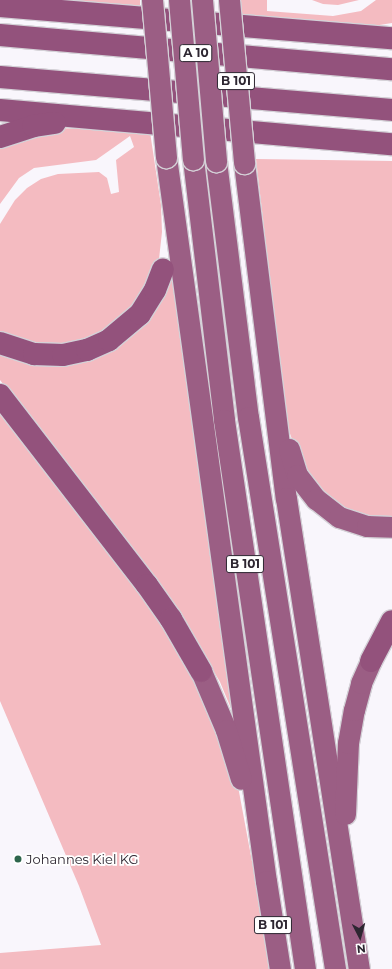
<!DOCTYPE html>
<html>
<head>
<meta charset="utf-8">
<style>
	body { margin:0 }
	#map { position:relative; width:392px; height:969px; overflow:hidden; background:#f9f6fc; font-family:Montserrat,sans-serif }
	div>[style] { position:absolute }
	.green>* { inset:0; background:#f4bbc1 }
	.roads { filter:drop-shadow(1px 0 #d4d1d7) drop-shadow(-1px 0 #d4d1d7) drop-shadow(0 1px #d4d1d7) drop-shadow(0 -1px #d4d1d7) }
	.trunk>* { height:21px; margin:-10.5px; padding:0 10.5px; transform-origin:10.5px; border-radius:10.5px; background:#9b5e84 }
	.motorway>* { height:22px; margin:-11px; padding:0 11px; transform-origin:11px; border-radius:11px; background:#93527c }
	.bridges { filter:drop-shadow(1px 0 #d4d1d7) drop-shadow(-1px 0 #d4d1d7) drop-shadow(0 1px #d4d1d7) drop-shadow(0 -1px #d4d1d7) }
	.trunk-bridge>* { height:21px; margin:-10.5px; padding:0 10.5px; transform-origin:10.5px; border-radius:10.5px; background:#9b5e84 }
	.dots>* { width:11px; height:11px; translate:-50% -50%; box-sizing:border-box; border:2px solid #fff; border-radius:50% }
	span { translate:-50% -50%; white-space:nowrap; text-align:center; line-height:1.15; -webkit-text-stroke:3.5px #fff; paint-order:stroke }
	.shield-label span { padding:1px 3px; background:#fff; border:1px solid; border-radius:3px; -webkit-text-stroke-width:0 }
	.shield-label { font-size:12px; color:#2d2631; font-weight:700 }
	.poi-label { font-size:13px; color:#2d2631 }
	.left { translate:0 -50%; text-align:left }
	.north { position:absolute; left:340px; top:917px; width:40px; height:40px; -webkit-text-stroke:3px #fff; paint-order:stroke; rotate:174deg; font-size:11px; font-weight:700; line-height:16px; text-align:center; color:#2d2631 }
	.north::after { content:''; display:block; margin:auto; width:14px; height:18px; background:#2d2631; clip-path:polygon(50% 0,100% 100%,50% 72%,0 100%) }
</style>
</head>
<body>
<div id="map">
	<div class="green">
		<i style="clip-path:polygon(25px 0,140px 0,140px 10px)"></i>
		<i style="clip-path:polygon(240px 0,267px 0,267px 11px,333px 16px,361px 11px,376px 0,392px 0,392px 23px,367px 27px,242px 18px)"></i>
		<i style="clip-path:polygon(312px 0,359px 0,338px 5px,323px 4px)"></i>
		<i style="clip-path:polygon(58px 128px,150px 132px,161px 205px,162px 232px,158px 268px,119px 327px,54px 350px,0 337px,0 224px,15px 200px,27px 188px,41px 179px,58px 174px,99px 172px,107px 178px,111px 194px,119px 192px,116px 160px,134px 147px,130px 136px,96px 160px,34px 168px,19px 178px,0 204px,0 143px)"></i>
		<i style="clip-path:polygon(256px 159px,392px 161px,392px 519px,367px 518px,331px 501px,302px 468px,287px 425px)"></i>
		<i style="clip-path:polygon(168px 278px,174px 278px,240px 730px,220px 682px,179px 612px,0 380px,0 351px,70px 361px)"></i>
		<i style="clip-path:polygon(0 411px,158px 614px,197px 677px,237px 781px,272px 969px,0 969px,0 953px,101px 945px,79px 886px,0 701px)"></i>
	</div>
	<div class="roads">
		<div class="trunk">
			<i style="left:166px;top:157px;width:731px;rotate:82.14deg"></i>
			<i style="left:266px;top:881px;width:89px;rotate:81deg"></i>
			<i style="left:193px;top:159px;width:263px;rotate:83.2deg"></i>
			<i style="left:224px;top:420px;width:555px;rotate:81.61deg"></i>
			<i style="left:216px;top:161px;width:258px;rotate:82.9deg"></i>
			<i style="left:248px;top:417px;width:559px;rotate:81.04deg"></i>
			<i style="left:244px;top:163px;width:338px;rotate:82.9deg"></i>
			<i style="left:286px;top:498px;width:477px;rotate:81.2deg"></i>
			<i style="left:289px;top:449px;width:27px;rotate:73deg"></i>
			<i style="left:297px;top:475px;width:31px;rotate:52deg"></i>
			<i style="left:316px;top:499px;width:29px;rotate:38deg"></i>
			<i style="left:339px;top:517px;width:29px;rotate:18deg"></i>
			<i style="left:367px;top:526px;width:25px;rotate:2deg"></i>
			<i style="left:201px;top:671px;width:64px;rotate:67deg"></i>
			<i style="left:226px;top:730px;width:51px;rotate:73deg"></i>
			<i style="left:345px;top:814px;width:71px;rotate:-87.6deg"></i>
			<i style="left:348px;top:743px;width:34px;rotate:-80deg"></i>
			<i style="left:354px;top:710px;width:28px;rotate:-75deg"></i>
			<i style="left:361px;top:683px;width:24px;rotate:-66deg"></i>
		</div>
		<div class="motorway">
			<i style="left:0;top:6px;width:393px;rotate:4.7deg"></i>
			<i style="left:0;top:35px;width:393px;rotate:5deg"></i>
			<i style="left:0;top:77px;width:393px;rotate:4.8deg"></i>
			<i style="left:0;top:110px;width:393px;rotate:5deg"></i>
			<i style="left:0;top:137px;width:35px;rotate:-18deg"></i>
			<i style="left:33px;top:126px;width:22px;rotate:-8deg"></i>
			<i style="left:0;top:343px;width:36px;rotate:18deg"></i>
			<i style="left:34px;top:354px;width:29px;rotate:2deg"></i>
			<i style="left:63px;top:355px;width:25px;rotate:-12deg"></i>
			<i style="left:87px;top:350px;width:24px;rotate:-24deg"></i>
			<i style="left:109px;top:340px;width:40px;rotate:-40deg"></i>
			<i style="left:140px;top:314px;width:28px;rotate:-58deg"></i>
			<i style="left:155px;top:290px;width:22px;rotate:-69deg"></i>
			<i style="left:0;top:395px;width:240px;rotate:52.3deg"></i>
			<i style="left:147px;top:585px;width:42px;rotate:54.8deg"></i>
			<i style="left:171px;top:619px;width:60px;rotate:60deg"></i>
			<i style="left:371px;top:661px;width:45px;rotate:-62.3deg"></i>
		</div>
	</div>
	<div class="bridges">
		<div class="trunk-bridge">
			<i style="left:152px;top:0;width:158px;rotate:84.9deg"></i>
			<i style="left:179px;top:0;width:160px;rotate:85deg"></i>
			<i style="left:202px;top:0;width:162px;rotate:85deg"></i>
			<i style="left:229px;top:0;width:164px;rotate:84.7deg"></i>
		</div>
	</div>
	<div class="dots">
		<i style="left:18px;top:859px;background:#2e654c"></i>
	</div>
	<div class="shield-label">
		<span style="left:196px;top:53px">A 10</span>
		<span style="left:236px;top:81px">B 101</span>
		<span style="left:245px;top:564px">B 101</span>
		<span style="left:273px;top:925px">B 101</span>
	</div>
	<div class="poi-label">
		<span class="left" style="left:26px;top:859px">Johannes Kiel KG</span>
	</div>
	<div class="north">N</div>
</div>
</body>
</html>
